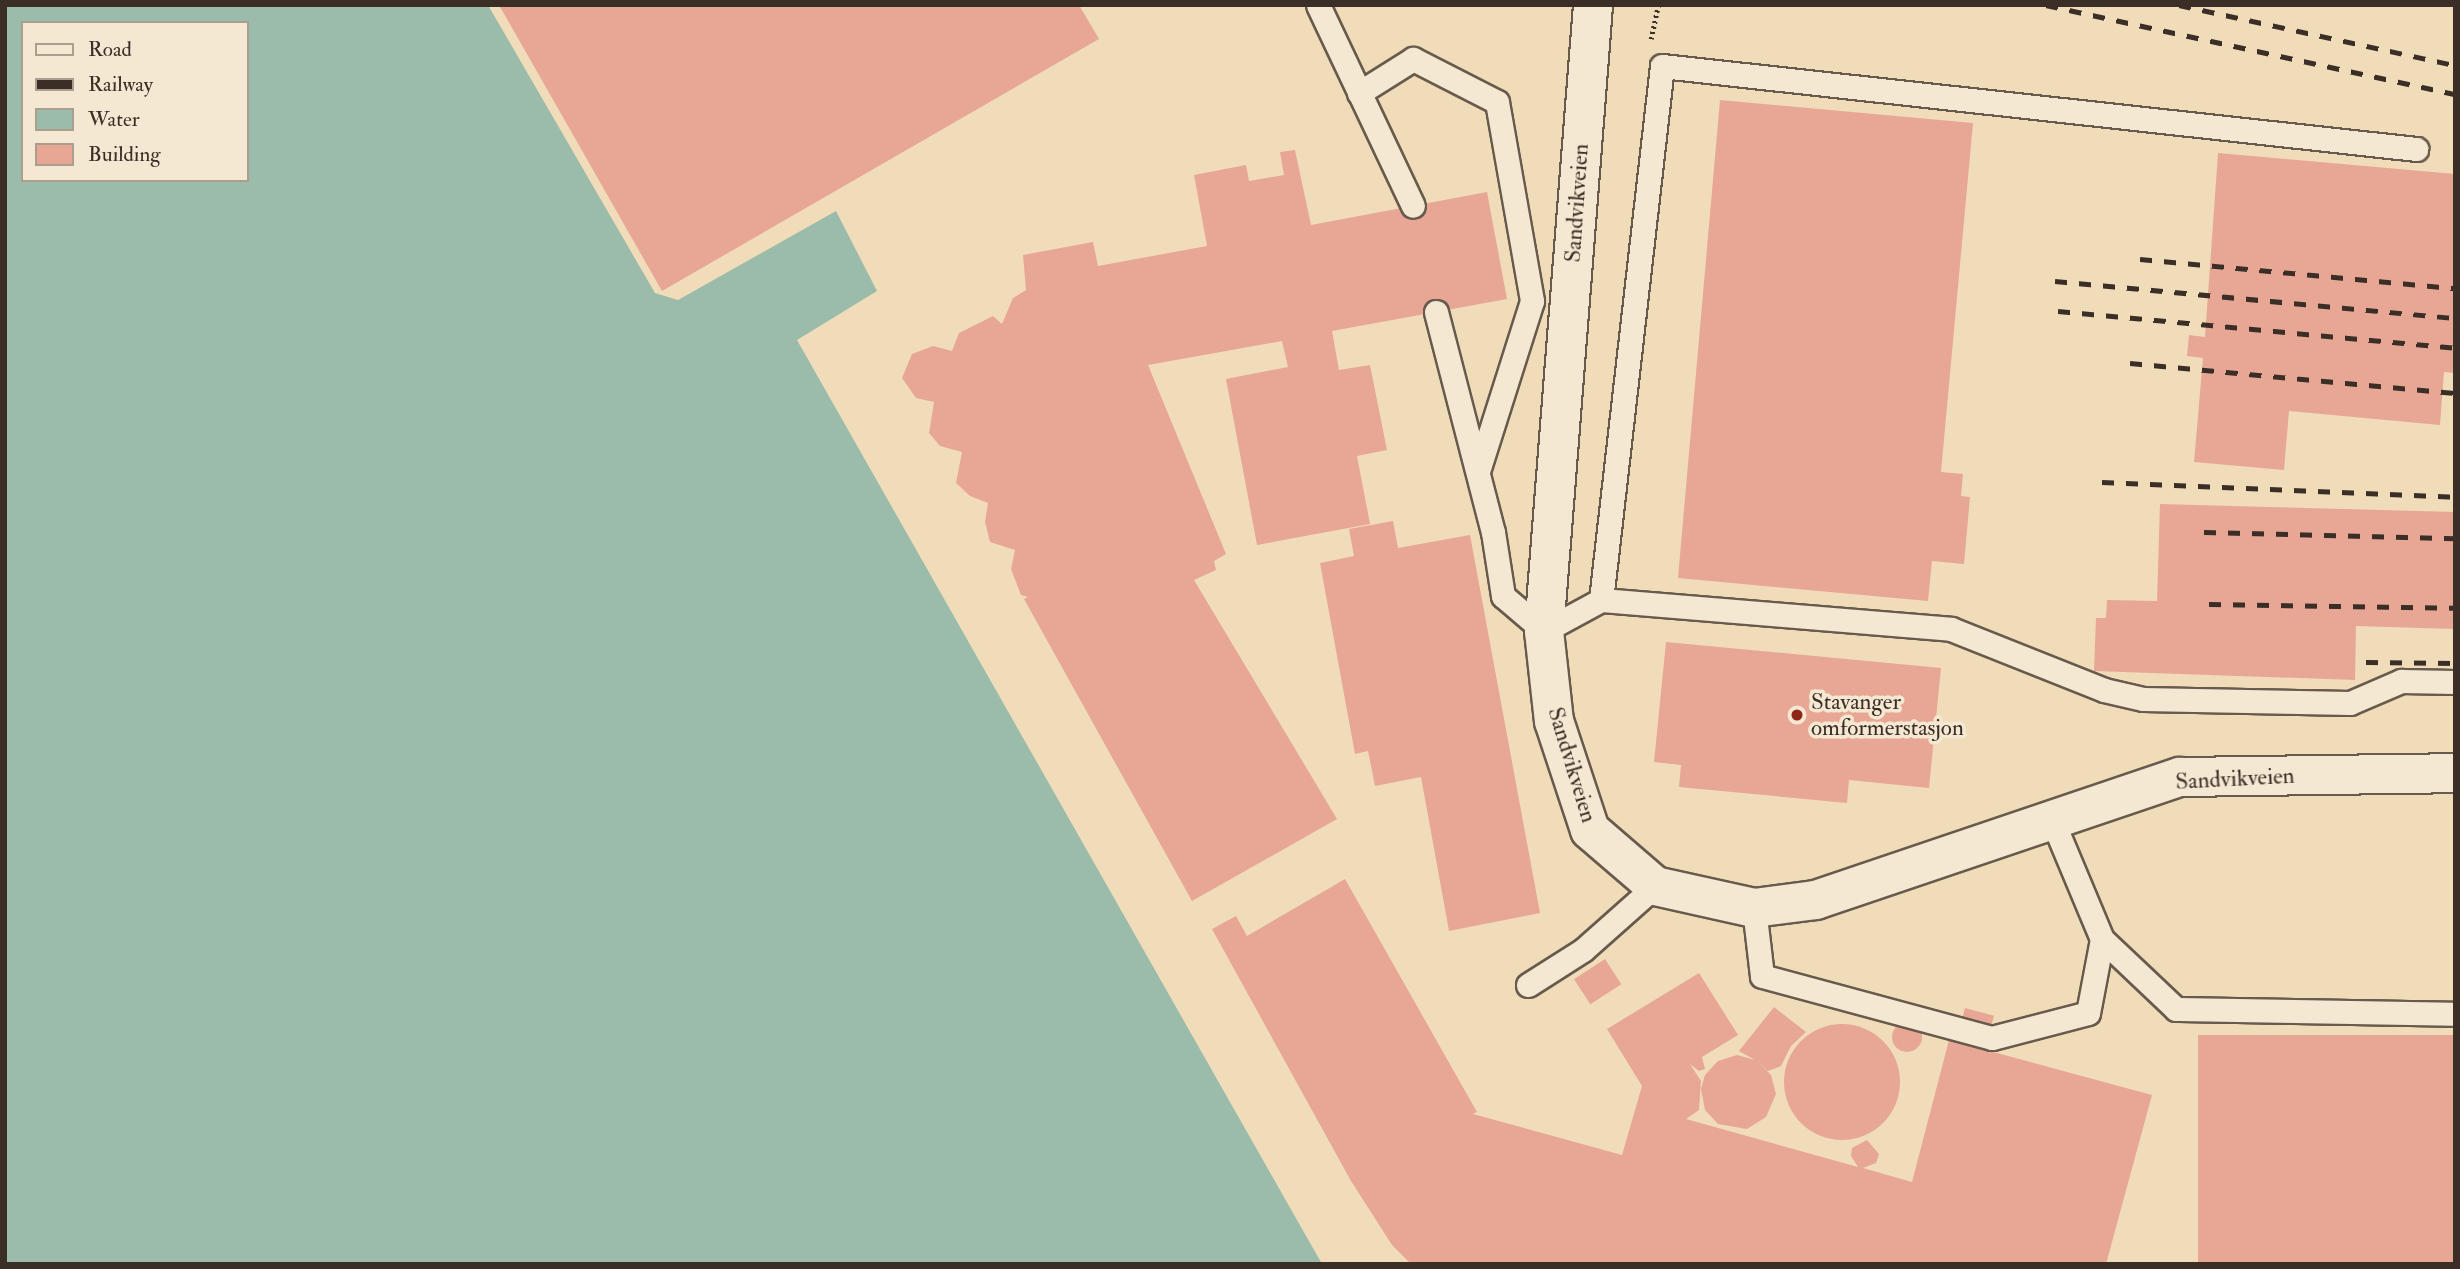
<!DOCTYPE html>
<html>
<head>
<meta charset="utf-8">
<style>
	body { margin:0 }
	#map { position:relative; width:2460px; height:1269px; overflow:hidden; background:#f0dcb9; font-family:"IM FELL Double Pica",serif }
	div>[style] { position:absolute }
	.water>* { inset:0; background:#9bbcab }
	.building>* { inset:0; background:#e8a794; transform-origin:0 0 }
	.round { border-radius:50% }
	.path>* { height:4.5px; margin-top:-2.25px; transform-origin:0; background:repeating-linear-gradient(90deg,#3b2e27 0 2px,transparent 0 5.5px) }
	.roads { filter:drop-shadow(2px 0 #685a4c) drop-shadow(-2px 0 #685a4c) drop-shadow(0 2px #685a4c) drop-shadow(0 -2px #685a4c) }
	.lane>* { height:23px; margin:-11.5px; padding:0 11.5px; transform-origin:11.5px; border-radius:11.5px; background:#f5e8d2 }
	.street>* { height:38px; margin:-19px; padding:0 19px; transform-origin:19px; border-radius:19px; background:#f5e8d2 }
	.secondary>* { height:38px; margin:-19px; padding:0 19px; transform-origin:19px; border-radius:19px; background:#f5e8d2 }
	.rail>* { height:5px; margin-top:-2.5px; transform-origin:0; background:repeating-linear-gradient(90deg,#3b2e27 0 12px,transparent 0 24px) }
	.dots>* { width:19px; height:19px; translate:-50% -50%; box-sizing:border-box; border:4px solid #f5e8d2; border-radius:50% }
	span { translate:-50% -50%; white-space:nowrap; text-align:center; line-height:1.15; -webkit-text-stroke:7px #f5e8d2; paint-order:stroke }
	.street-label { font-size:23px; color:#3b2e27 }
	.poi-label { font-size:23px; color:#3b2e27 }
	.left { translate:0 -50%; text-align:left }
	.frame { position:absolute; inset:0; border:7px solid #3b2e27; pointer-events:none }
	.legend { position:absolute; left:21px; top:21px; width:228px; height:161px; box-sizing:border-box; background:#f5e8d2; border:2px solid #ab9e8e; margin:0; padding:9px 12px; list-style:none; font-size:21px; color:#3b2e27 }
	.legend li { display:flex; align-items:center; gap:14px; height:35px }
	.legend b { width:35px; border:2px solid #ab9e8e }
</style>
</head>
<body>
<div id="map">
	<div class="water">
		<i style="clip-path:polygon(evenodd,5px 5px,488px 5px,655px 293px,678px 300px,836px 211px,877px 291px,797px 340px,1322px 1264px,5px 1264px,5px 5px,23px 23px,247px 23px,247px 180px,23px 180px,23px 23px)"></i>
	</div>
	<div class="building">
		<i style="clip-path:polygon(499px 5px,1079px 5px,1099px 39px,662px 291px)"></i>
		<i style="clip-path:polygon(1720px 100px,1973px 123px,1941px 472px,1963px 474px,1961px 496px,1970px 497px,1964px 564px,1932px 561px,1928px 601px,1678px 578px)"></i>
		<i style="clip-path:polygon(1295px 150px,1311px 225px,1487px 192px,1507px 299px,1332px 331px,1339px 370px,1370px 365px,1387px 450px,1357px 456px,1370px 524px,1257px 545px,1226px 379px,1288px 367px,1282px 341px,1148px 365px,1226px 554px,1214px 561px,1216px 570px,1194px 580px,1337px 819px,1192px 901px,1024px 599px,1028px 597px,1021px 595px,1011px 569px,1015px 550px,990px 542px,985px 522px,988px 503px,970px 496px,956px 483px,962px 452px,940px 446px,929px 433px,934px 402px,916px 398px,902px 378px,912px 354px,933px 346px,952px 351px,959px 333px,993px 316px,1002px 324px,1013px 298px,1026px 290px,1023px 255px,1093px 242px,1098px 266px,1207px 246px,1194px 175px,1246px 165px,1249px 181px,1284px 175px,1280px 152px)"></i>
		<i style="clip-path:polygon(2218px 153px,2455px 174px,2455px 373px,2444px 372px,2440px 425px,2289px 411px,2284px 470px,2194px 462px,2203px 358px,2187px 356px,2189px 335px,2205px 337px)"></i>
		<i style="clip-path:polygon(2160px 504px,2455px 512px,2455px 629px,2356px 626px,2355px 680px,2094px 671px,2096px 618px,2106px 618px,2107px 600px,2157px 601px)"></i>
		<i style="clip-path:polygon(1393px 521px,1398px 548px,1470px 535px,1540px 913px,1449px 931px,1421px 777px,1375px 786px,1368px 751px,1355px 754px,1320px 563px,1354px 556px,1349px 529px)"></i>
		<i style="clip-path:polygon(1666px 642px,1941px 668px,1929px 788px,1849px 780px,1847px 803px,1679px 787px,1681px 765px,1654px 762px)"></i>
		<i style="clip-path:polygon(1345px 879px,1477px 1112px,1473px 1114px,1622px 1155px,1642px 1086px,1607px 1029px,1699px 973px,1738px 1035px,1702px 1057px,1705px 1069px,1699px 1071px,1690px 1064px,1701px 1081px,1699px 1110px,1686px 1119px,1858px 1167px,1851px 1156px,1852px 1148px,1867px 1140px,1879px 1154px,1876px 1163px,1863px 1168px,1912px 1182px,1949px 1040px,2152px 1095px,2106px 1264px,1411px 1264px,1392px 1245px,1351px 1181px,1212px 929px,1236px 916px,1247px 936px)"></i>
		<i style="left:1605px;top:959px;width:30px;height:37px;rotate:57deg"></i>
		<i style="clip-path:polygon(1774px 1007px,1806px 1032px,1791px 1046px,1781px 1066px,1768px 1071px,1757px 1060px,1771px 1075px,1776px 1094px,1766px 1117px,1747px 1129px,1718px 1124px,1705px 1110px,1701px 1089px,1705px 1075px,1718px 1061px,1737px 1055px,1755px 1060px,1739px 1051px)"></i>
		<i style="left:1965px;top:1008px;width:30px;height:31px;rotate:15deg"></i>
		<i class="round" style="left:1892px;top:1022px;width:30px;height:30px"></i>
		<i class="round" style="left:1784px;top:1024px;width:116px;height:116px"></i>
		<i style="left:2455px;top:1035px;width:229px;height:257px;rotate:90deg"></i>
	</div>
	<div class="path">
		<i style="left:1651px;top:39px;width:35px;rotate:-78deg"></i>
	</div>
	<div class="roads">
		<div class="lane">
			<i style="left:1318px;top:5px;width:222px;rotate:64.7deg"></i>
			<i style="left:1359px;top:93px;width:64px;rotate:-32.2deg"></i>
			<i style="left:1413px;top:59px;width:94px;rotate:27.1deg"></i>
			<i style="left:1497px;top:102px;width:202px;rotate:80deg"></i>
			<i style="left:1532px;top:301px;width:178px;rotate:107.6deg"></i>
			<i style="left:1436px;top:312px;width:227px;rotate:75.5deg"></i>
			<i style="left:1493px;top:532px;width:65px;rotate:81.1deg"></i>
			<i style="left:1503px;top:596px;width:54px;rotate:40.5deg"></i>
			<i style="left:1544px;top:631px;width:65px;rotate:-28.5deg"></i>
			<i style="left:1601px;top:600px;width:537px;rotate:-83.48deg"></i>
			<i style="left:1662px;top:66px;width:759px;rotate:6.28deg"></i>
			<i style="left:1601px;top:600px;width:351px;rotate:4.7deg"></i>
			<i style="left:1951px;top:629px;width:165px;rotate:21.7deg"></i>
			<i style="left:2104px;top:690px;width:40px;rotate:13deg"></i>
			<i style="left:2143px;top:699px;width:207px;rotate:1.1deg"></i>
			<i style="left:2350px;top:703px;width:56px;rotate:-23.3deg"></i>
			<i style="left:2401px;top:681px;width:54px;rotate:1.1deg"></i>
			<i style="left:1754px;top:908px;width:68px;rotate:83.3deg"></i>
			<i style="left:1762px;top:976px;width:238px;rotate:15.1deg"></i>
			<i style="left:1992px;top:1038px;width:99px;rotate:-14.6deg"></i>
			<i style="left:2088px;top:1013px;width:75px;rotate:-79.3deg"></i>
			<i style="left:2102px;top:939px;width:132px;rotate:-112.7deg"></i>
			<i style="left:2102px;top:939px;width:102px;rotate:43.4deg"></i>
			<i style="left:2176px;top:1009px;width:279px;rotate:1deg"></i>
			<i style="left:1528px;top:985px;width:65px;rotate:-32.5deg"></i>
			<i style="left:1583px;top:950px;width:96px;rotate:-41.6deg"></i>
		</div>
		<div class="street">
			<i style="left:1544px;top:631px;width:91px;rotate:83.7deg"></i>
			<i style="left:1554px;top:721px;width:115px;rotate:71.7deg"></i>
			<i style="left:1590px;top:830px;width:86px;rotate:40.7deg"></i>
			<i style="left:1655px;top:886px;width:101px;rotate:12.5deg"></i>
			<i style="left:1754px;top:908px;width:63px;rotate:-7.4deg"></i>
			<i style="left:1816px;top:900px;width:384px;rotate:-18.7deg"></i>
			<i style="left:2180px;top:777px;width:275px;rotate:-0.8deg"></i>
		</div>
		<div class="secondary">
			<i style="left:1544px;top:631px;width:628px;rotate:-85.52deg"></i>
		</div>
	</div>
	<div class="rail">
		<i style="left:2046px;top:5px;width:419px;rotate:12.3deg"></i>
		<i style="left:2179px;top:5px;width:282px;rotate:12.3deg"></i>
		<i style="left:2140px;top:259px;width:316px;rotate:5.3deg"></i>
		<i style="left:2055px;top:281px;width:402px;rotate:5.3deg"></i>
		<i style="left:2058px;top:311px;width:399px;rotate:5.3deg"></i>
		<i style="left:2130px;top:363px;width:326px;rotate:5.3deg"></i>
		<i style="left:2102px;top:482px;width:353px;rotate:2.4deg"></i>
		<i style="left:2204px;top:532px;width:251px;rotate:1.4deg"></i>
		<i style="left:2209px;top:604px;width:246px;rotate:0.9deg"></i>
		<i style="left:2366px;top:662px;width:89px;rotate:0.6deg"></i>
	</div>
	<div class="dots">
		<i style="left:1797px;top:715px;background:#8f2418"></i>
	</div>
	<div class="street-label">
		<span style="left:1577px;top:203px;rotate:-86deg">Sandvikveien</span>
		<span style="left:1572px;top:765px;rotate:73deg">Sandvikveien</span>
		<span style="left:2235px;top:779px;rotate:-3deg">Sandvikveien</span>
	</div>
	<div class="poi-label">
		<span class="left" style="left:1811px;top:715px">Stavanger<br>omformerstasjon</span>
	</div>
	<div class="frame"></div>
	<ul class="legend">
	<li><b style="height:9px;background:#f5e8d2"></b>Road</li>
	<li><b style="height:9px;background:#3b2e27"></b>Railway</li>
	<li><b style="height:19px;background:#9bbcab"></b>Water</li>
	<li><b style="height:19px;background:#e8a794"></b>Building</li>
	</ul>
</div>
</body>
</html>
